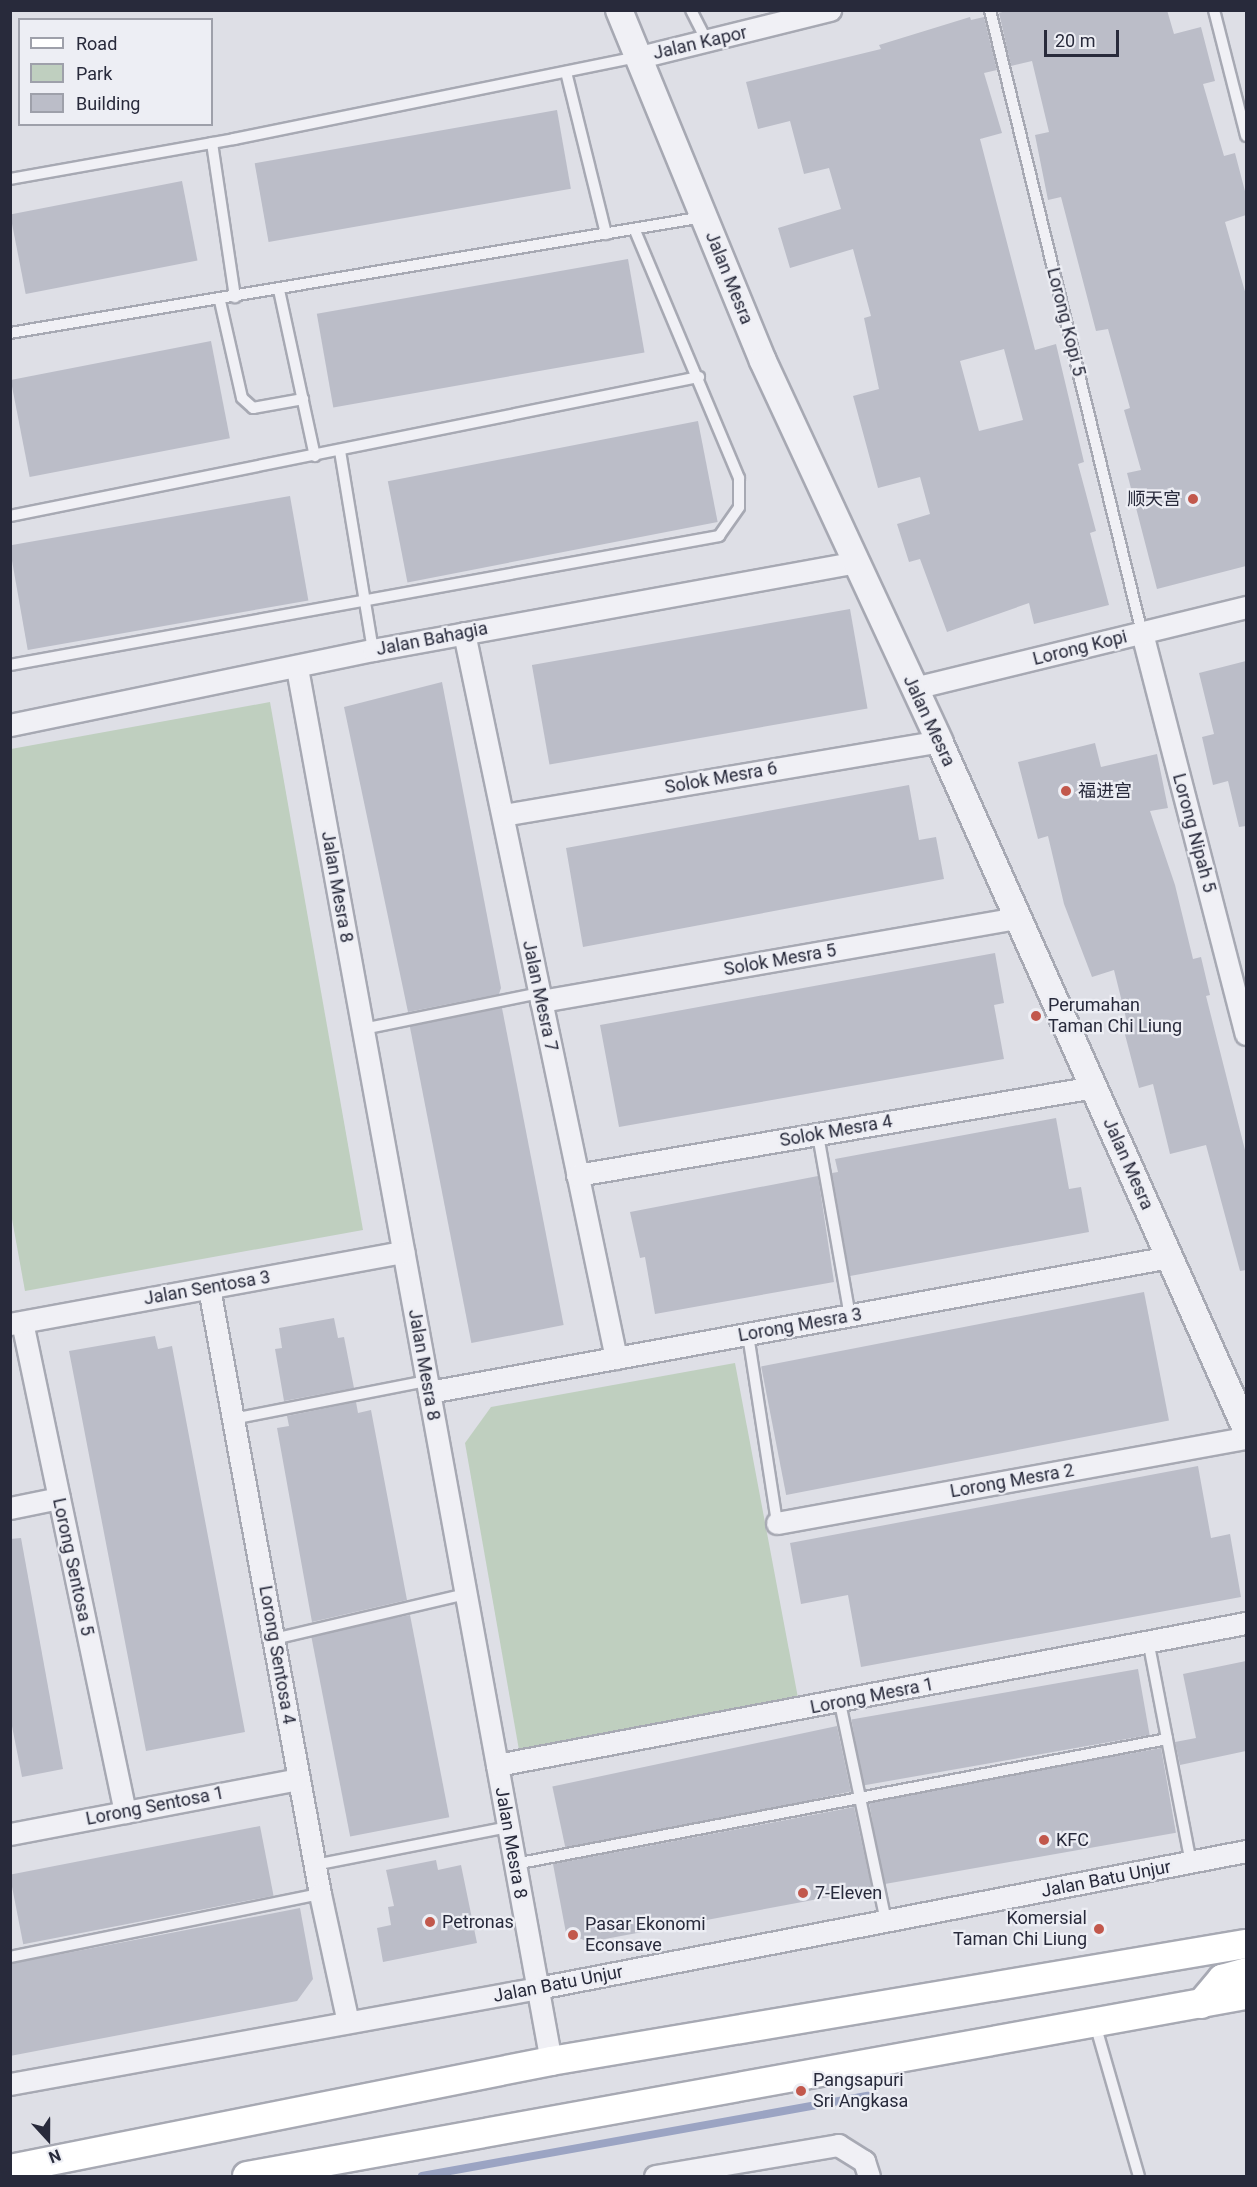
<!DOCTYPE html>
<html>
<head>
<meta charset="utf-8">
<style>
	body { margin:0 }
	#map { position:relative; width:1257px; height:2187px; overflow:hidden; background:#dedfe6; font-family:Roboto,"Noto Sans SC",sans-serif }
	div>[style] { position:absolute }
	.green>* { inset:0; background:#bfcfbf }
	.stream>* { height:8px; margin:-4px; padding:0 4px; transform-origin:4px; border-radius:4px; background:#9ba4c3 }
	.building>* { inset:0; background:#bbbdc8; transform-origin:0 0 }
	.roads { filter:drop-shadow(2px 0 #a7a9b3) drop-shadow(-2px 0 #a7a9b3) drop-shadow(0 2px #a7a9b3) drop-shadow(0 -2px #a7a9b3) }
	.service>* { height:10px; margin:-5px; padding:0 5px; transform-origin:5px; border-radius:5px; background:#f0f0f5 }
	.minor>* { height:21px; margin:-10.5px; padding:0 10.5px; transform-origin:10.5px; border-radius:10.5px; background:#f0f0f5 }
	.tertiary>* { height:26px; margin:-13px; padding:0 13px; transform-origin:13px; border-radius:13px; background:#f0f0f5 }
	.secondary>* { height:28px; margin:-14px; padding:0 14px; transform-origin:14px; border-radius:14px; background:#fff }
	.dots>* { width:16px; height:16px; translate:-50% -50%; box-sizing:border-box; border:3px solid #edeef4; border-radius:50% }
	span { translate:-50% -50%; white-space:nowrap; text-align:center; line-height:1.15; -webkit-text-stroke:4.5px #edeef4; paint-order:stroke }
	.street-label { font-size:18px; color:#282a3b }
	.poi-label { font-size:18px; color:#282a3b }
	.right { translate:-100% -50%; text-align:right }
	.left { translate:0 -50%; text-align:left }
	.frame { position:absolute; inset:0; border:12px solid #282a3b; pointer-events:none }
	.legend { position:absolute; left:18px; top:18px; width:195px; height:108px; box-sizing:border-box; background:#edeef4; border:2px solid #9ea0aa; margin:0; padding:8px 10px; list-style:none; font-size:18px; color:#282a3b }
	.legend li { display:flex; align-items:center; gap:12px; height:30px }
	.legend b { width:30px; border:2px solid #9ea0aa }
	.north { position:absolute; left:18px; top:2109px; width:60px; height:60px; -webkit-text-stroke:4px #edeef4; paint-order:stroke; rotate:159deg; font-size:16px; font-weight:700; line-height:24px; text-align:center; color:#282a3b }
	.north::after { content:''; display:block; margin:auto; width:21px; height:27px; background:#282a3b; clip-path:polygon(50% 0,100% 100%,50% 72%,0 100%) }
	.scale { position:absolute; left:1044px; top:30px; width:75px; height:27px; box-sizing:border-box; border:3px solid #282a3b; border-top:0; padding-left:8px; font-size:18px; line-height:21px; white-space:nowrap; color:#282a3b; -webkit-text-stroke:4px #edeef4; paint-order:stroke }
</style>
</head>
<body>
<div id="map">
	<div class="green">
		<i style="clip-path:polygon(270px 702px,363px 1230px,25px 1291px,10px 1208px,11px 749px)"></i>
		<i style="clip-path:polygon(735px 1363px,798px 1698px,519px 1750px,465px 1443px,491px 1407px)"></i>
	</div>
	<div class="stream">
		<i style="left:422px;top:2176px;width:453px;rotate:-10.2deg"></i>
	</div>
	<div class="building">
		<i style="clip-path:polygon(1009px 10px,1167px 10px,1174px 34px,1201px 27px,1215px 81px,1203px 84px,1224px 156px,1235px 153px,1246px 195px,1246px 215px,1225px 222px,1246px 295px,1246px 566px,1157px 589px,1127px 473px,1141px 470px,1124px 410px,1130px 408px,1108px 329px,1096px 331px,1061px 197px,1048px 200px,1035px 135px,1049px 132px,1032px 61px,1011px 66px,999px 13px)"></i>
		<i style="clip-path:polygon(evenodd,970px 17px,971px 20px,984px 17px,997px 70px,984px 73px,1002px 133px,980px 139px,1035px 350px,1056px 344px,1084px 462px,1078px 464px,1096px 531px,1090px 533px,1109px 605px,1034px 624px,1029px 603px,947px 632px,920px 559px,909px 562px,897px 524px,930px 514px,920px 477px,878px 488px,853px 396px,879px 389px,864px 318px,871px 316px,853px 249px,790px 268px,778px 228px,841px 209px,829px 168px,804px 174px,790px 121px,758px 129px,746px 82px,881px 49px,879px 45px,970px 17px,1004px 349px,1023px 420px,979px 431px,960px 361px,1004px 349px)"></i>
		<i style="left:557px;top:110px;width:80px;height:307px;rotate:80deg"></i>
		<i style="left:182px;top:181px;width:81px;height:175px;rotate:79deg"></i>
		<i style="left:628px;top:259px;width:95px;height:316px;rotate:80deg"></i>
		<i style="left:211px;top:341px;width:99px;height:204px;rotate:79deg"></i>
		<i style="left:698px;top:421px;width:103px;height:316px;rotate:79deg"></i>
		<i style="left:290px;top:496px;width:106px;height:285px;rotate:80deg"></i>
		<i style="left:850px;top:609px;width:101px;height:323px;rotate:80deg"></i>
		<i style="clip-path:polygon(1246px 661px,1246px 826px,1239px 827px,1228px 781px,1213px 785px,1202px 737px,1214px 734px,1199px 673px)"></i>
		<i style="clip-path:polygon(442px 682px,501px 988px,499px 994px,408px 1012px,344px 707px)"></i>
		<i style="clip-path:polygon(1095px 743px,1101px 767px,1157px 754px,1168px 808px,1150px 811px,1175px 885px,1193px 959px,1201px 957px,1210px 995px,1206px 996px,1246px 1154px,1246px 1270px,1240px 1271px,1206px 1145px,1170px 1154px,1153px 1084px,1139px 1088px,1123px 1027px,1128px 1026px,1114px 970px,1092px 977px,1064px 904px,1048px 836px,1038px 839px,1018px 762px)"></i>
		<i style="clip-path:polygon(909px 785px,919px 840px,936px 837px,944px 879px,583px 947px,566px 848px)"></i>
		<i style="clip-path:polygon(995px 953px,1004px 1003px,994px 1005px,1004px 1059px,619px 1127px,600px 1025px)"></i>
		<i style="left:502px;top:1008px;width:323px;height:94px;rotate:79deg"></i>
		<i style="clip-path:polygon(1056px 1118px,1069px 1189px,1081px 1187px,1089px 1232px,850px 1276px,832px 1173px,838px 1172px,835px 1159px)"></i>
		<i style="clip-path:polygon(818px 1176px,834px 1282px,655px 1314px,645px 1257px,640px 1258px,630px 1212px)"></i>
		<i style="left:1144px;top:1292px;width:131px;height:390px;rotate:79deg"></i>
		<i style="clip-path:polygon(334px 1318px,338px 1338px,344px 1337px,354px 1388px,284px 1401px,275px 1349px,282px 1348px,279px 1328px)"></i>
		<i style="clip-path:polygon(155px 1336px,158px 1349px,172px 1346px,245px 1732px,146px 1751px,69px 1351px)"></i>
		<i style="clip-path:polygon(356px 1402px,358px 1413px,371px 1410px,407px 1600px,312px 1622px,277px 1428px,289px 1426px,287px 1416px)"></i>
		<i style="clip-path:polygon(1198px 1466px,1211px 1538px,1230px 1534px,1241px 1597px,861px 1667px,848px 1595px,801px 1604px,790px 1543px)"></i>
		<i style="clip-path:polygon(21px 1538px,63px 1769px,22px 1777px,10px 1716px,10px 1539px)"></i>
		<i style="left:410px;top:1615px;width:206px;height:101px;rotate:79deg"></i>
		<i style="clip-path:polygon(1246px 1661px,1246px 1751px,1180px 1765px,1175px 1742px,1196px 1738px,1183px 1674px)"></i>
		<i style="left:1138px;top:1669px;width:67px;height:291px;rotate:80deg"></i>
		<i style="left:837px;top:1726px;width:67px;height:291px;rotate:78deg"></i>
		<i style="left:1161px;top:1748px;width:86px;height:297px;rotate:80deg"></i>
		<i style="clip-path:polygon(854px 1807px,872px 1889px,589px 1942px,566px 1933px,553px 1864px)"></i>
		<i style="left:260px;top:1826px;width:71px;height:255px;rotate:79deg"></i>
		<i style="clip-path:polygon(436px 1860px,438px 1870px,461px 1865px,477px 1943px,383px 1962px,377px 1928px,391px 1925px,388px 1907px,394px 1906px,386px 1870px)"></i>
		<i style="clip-path:polygon(300px 1908px,313px 1979px,297px 2001px,10px 2056px,10px 1964px)"></i>
	</div>
	<div class="roads">
		<div class="service">
			<i style="left:691px;top:10px;width:35px;rotate:63deg"></i>
			<i style="left:990px;top:10px;width:641px;rotate:76.29deg"></i>
			<i style="left:1214px;top:10px;width:130px;rotate:75.7deg"></i>
			<i style="left:566px;top:72px;width:167px;rotate:76.1deg"></i>
			<i style="left:212px;top:143px;width:156px;rotate:81.5deg"></i>
			<i style="left:10px;top:179px;width:228px;rotate:-10.1deg"></i>
			<i style="left:234px;top:139px;width:411px;rotate:-11.5deg"></i>
			<i style="left:279px;top:290px;width:170px;rotate:77.8deg"></i>
			<i style="left:220px;top:301px;width:99px;rotate:77.2deg"></i>
			<i style="left:242px;top:398px;width:15px;rotate:42deg"></i>
			<i style="left:253px;top:408px;width:51px;rotate:-10.2deg"></i>
			<i style="left:10px;top:333px;width:704px;rotate:-9.49deg"></i>
			<i style="left:340px;top:451px;width:202px;rotate:80.6deg"></i>
			<i style="left:10px;top:516px;width:703px;rotate:-11.41deg"></i>
			<i style="left:10px;top:665px;width:721px;rotate:-10.31deg"></i>
			<i style="left:719px;top:536px;width:35px;rotate:-55deg"></i>
			<i style="left:739px;top:507px;width:29px;rotate:-90deg"></i>
			<i style="left:739px;top:478px;width:269px;rotate:-112.8deg"></i>
			<i style="left:363px;top:1029px;width:181px;rotate:-11.5deg"></i>
			<i style="left:818px;top:1135px;width:185px;rotate:80deg"></i>
			<i style="left:748px;top:1335px;width:190px;rotate:81.2deg"></i>
			<i style="left:233px;top:1419px;width:198px;rotate:-11.1deg"></i>
			<i style="left:274px;top:1639px;width:197px;rotate:-13.2deg"></i>
			<i style="left:1148px;top:1640px;width:227px;rotate:79.1deg"></i>
			<i style="left:840px;top:1703px;width:223px;rotate:78.1deg"></i>
			<i style="left:515px;top:1864px;width:664px;rotate:-10.85deg"></i>
			<i style="left:315px;top:1865px;width:198px;rotate:-11.1deg"></i>
			<i style="left:10px;top:1957px;width:316px;rotate:-11.5deg"></i>
			<i style="left:1095px;top:2024px;width:158px;rotate:73.9deg"></i>
		</div>
		<div class="minor">
			<i style="left:640px;top:57px;width:196px;rotate:-13.9deg"></i>
			<i style="left:464px;top:633px;width:741px;rotate:78.16deg"></i>
			<i style="left:1142px;top:633px;width:414px;rotate:75.5deg"></i>
			<i style="left:297px;top:668px;width:1416px;rotate:79.67deg"></i>
			<i style="left:914px;top:688px;width:342px;rotate:-13.7deg"></i>
			<i style="left:10px;top:725px;width:371px;rotate:-11.7deg"></i>
			<i style="left:373px;top:650px;width:490px;rotate:-10.3deg"></i>
			<i style="left:503px;top:815px;width:442px;rotate:-9.6deg"></i>
			<i style="left:541px;top:1001px;width:484px;rotate:-9.9deg"></i>
			<i style="left:577px;top:1175px;width:524px;rotate:-9.66deg"></i>
			<i style="left:209px;top:1288px;width:616px;rotate:79.62deg"></i>
			<i style="left:320px;top:1894px;width:131px;rotate:77.7deg"></i>
			<i style="left:22px;top:1322px;width:501px;rotate:78.13deg"></i>
			<i style="left:10px;top:1324px;width:400px;rotate:-10.4deg"></i>
			<i style="left:429px;top:1392px;width:753px;rotate:-10.33deg"></i>
			<i style="left:10px;top:1508px;width:50px;rotate:-11.5deg"></i>
			<i style="left:777px;top:1523px;width:477px;rotate:-10.3deg"></i>
			<i style="left:497px;top:1765px;width:762px;rotate:-10.74deg"></i>
			<i style="left:10px;top:1834px;width:294px;rotate:-10.8deg"></i>
			<i style="left:10px;top:2084px;width:537px;rotate:-10.3deg"></i>
			<i style="left:538px;top:1988px;width:721px;rotate:-10.95deg"></i>
			<i style="left:655px;top:2176px;width:186px;rotate:-9.6deg"></i>
			<i style="left:838px;top:2145px;width:31px;rotate:32deg"></i>
			<i style="left:864px;top:2161px;width:16px;rotate:72deg"></i>
		</div>
		<div class="tertiary">
			<i style="left:619px;top:10px;width:379px;rotate:67.7deg"></i>
			<i style="left:763px;top:361px;width:419px;rotate:65.1deg"></i>
			<i style="left:939px;top:741px;width:753px;rotate:65.95deg"></i>
		</div>
		<div class="secondary">
			<i style="left:1201px;top:2004px;width:33px;rotate:-50deg"></i>
			<i style="left:1222px;top:1979px;width:25px;rotate:-16deg"></i>
			<i style="left:10px;top:2169px;width:552px;rotate:-11.29deg"></i>
			<i style="left:551px;top:2061px;width:705px;rotate:-9.56deg"></i>
			<i style="left:247px;top:2176px;width:1015px;rotate:-10.27deg"></i>
		</div>
	</div>
	<div class="dots">
		<i style="left:1193px;top:499px;background:#c2584c"></i>
		<i style="left:1066px;top:791px;background:#c2584c"></i>
		<i style="left:1036px;top:1016px;background:#c2584c"></i>
		<i style="left:1044px;top:1840px;background:#c2584c"></i>
		<i style="left:803px;top:1893px;background:#c2584c"></i>
		<i style="left:430px;top:1922px;background:#c2584c"></i>
		<i style="left:1099px;top:1929px;background:#c2584c"></i>
		<i style="left:573px;top:1935px;background:#c2584c"></i>
		<i style="left:801px;top:2091px;background:#c2584c"></i>
	</div>
	<div class="street-label">
		<span style="left:700px;top:43px;rotate:-13deg">Jalan Kapor</span>
		<span style="left:729px;top:278px;rotate:68deg">Jalan Mesra</span>
		<span style="left:1066px;top:322px;rotate:76deg">Lorong Kopi 5</span>
		<span style="left:432px;top:639px;rotate:-11deg">Jalan Bahagia</span>
		<span style="left:1080px;top:648px;rotate:-14deg">Lorong Kopi</span>
		<span style="left:929px;top:721px;rotate:65deg">Jalan Mesra</span>
		<span style="left:721px;top:778px;rotate:-10deg">Solok Mesra 6</span>
		<span style="left:1194px;top:833px;rotate:75deg">Lorong Nipah 5</span>
		<span style="left:337px;top:887px;rotate:80deg">Jalan Mesra 8</span>
		<span style="left:780px;top:960px;rotate:-10deg">Solok Mesra 5</span>
		<span style="left:540px;top:996px;rotate:78deg">Jalan Mesra 7</span>
		<span style="left:836px;top:1131px;rotate:-10deg">Solok Mesra 4</span>
		<span style="left:1128px;top:1164px;rotate:66deg">Jalan Mesra</span>
		<span style="left:207px;top:1288px;rotate:-10deg">Jalan Sentosa 3</span>
		<span style="left:800px;top:1325px;rotate:-10deg">Lorong Mesra 3</span>
		<span style="left:424px;top:1365px;rotate:80deg">Jalan Mesra 8</span>
		<span style="left:1012px;top:1481px;rotate:-10deg">Lorong Mesra 2</span>
		<span style="left:73px;top:1567px;rotate:78deg">Lorong Sentosa 5</span>
		<span style="left:277px;top:1655px;rotate:80deg">Lorong Sentosa 4</span>
		<span style="left:872px;top:1696px;rotate:-11deg">Lorong Mesra 1</span>
		<span style="left:155px;top:1806px;rotate:-11deg">Lorong Sentosa 1</span>
		<span style="left:511px;top:1843px;rotate:80deg">Jalan Mesra 8</span>
		<span style="left:1106px;top:1879px;rotate:-11deg">Jalan Batu Unjur</span>
		<span style="left:558px;top:1984px;rotate:-11deg">Jalan Batu Unjur</span>
	</div>
	<div class="poi-label">
		<span class="right" style="left:1181px;top:499px">顺天宫</span>
		<span class="left" style="left:1078px;top:791px">福进宫</span>
		<span class="left" style="left:1048px;top:1016px">Perumahan<br>Taman Chi Liung</span>
		<span class="left" style="left:1056px;top:1840px">KFC</span>
		<span class="left" style="left:815px;top:1893px">7-Eleven</span>
		<span class="right" style="left:1087px;top:1929px">Komersial<br>Taman Chi Liung</span>
		<span class="left" style="left:442px;top:1922px">Petronas</span>
		<span class="left" style="left:585px;top:1935px">Pasar Ekonomi<br>Econsave</span>
		<span class="left" style="left:813px;top:2091px">Pangsapuri<br>Sri Angkasa</span>
	</div>
	<div class="frame"></div>
	<ul class="legend">
	<li><b style="height:8px;background:#fff"></b>Road</li>
	<li><b style="height:16px;background:#bfcfbf"></b>Park</li>
	<li><b style="height:16px;background:#bbbdc8"></b>Building</li>
	</ul>
	<div class="north">N</div>
	<div class="scale">20 m</div>
</div>
</body>
</html>
